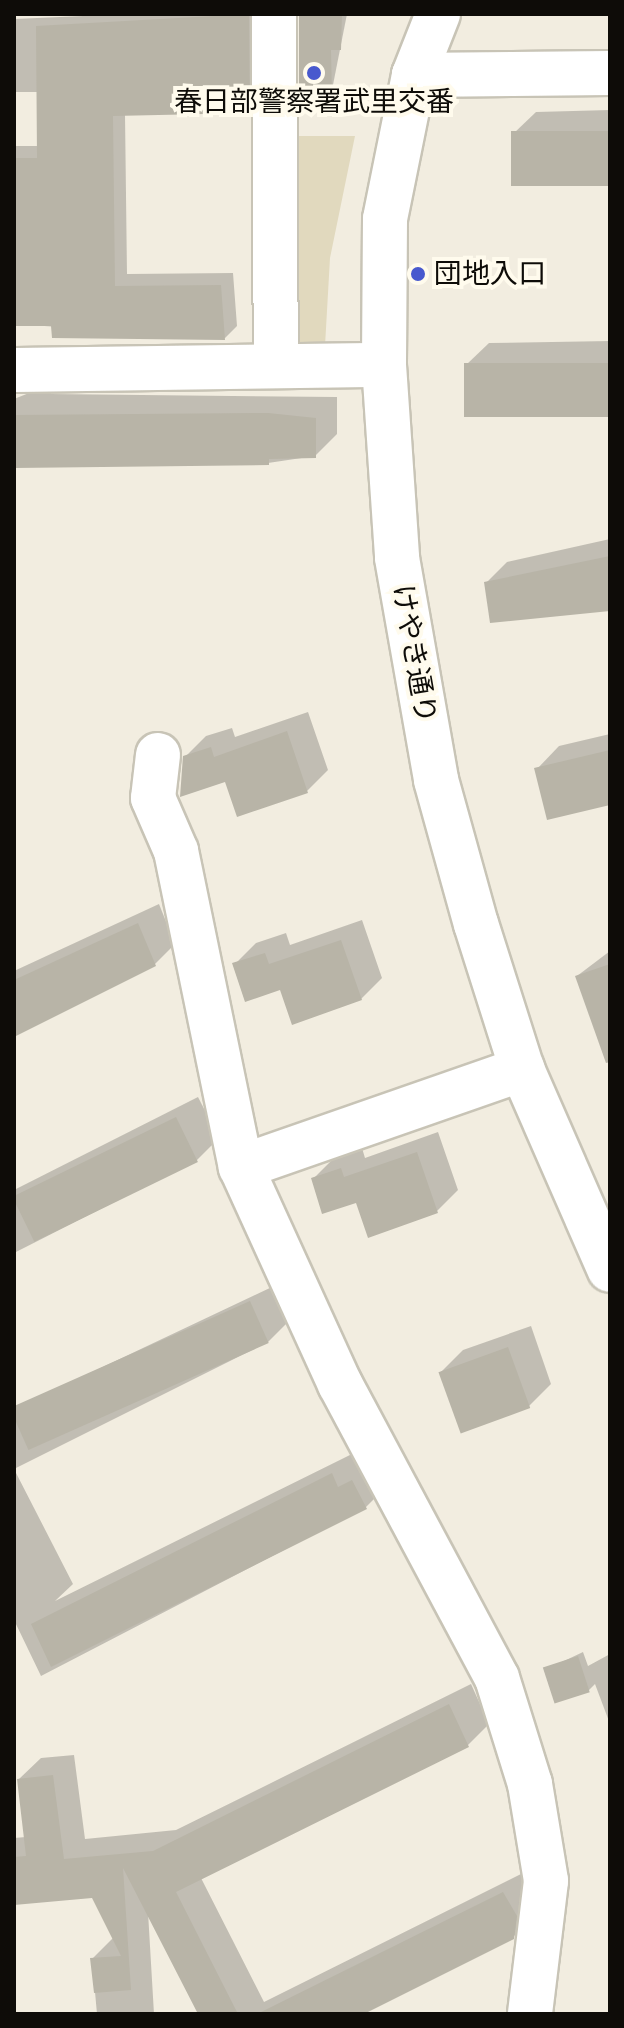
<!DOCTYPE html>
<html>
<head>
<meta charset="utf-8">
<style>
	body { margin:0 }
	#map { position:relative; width:624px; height:2028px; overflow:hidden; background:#f2ede0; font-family:"Fira Sans","Noto Sans JP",sans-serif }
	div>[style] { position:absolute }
	.green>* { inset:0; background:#e1d9be }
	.shadow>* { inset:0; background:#0003 }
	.building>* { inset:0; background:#b8b4a7; transform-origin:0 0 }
	.roads { filter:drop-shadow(2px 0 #c8c4b6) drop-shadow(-2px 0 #c8c4b6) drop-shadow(0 2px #c8c4b6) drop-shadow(0 -2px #c8c4b6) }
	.minor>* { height:44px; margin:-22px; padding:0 22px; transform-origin:22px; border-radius:22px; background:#fff }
	.tertiary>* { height:44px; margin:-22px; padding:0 22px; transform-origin:22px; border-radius:22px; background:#fff }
	.dots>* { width:22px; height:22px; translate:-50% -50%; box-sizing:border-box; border:4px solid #fffbed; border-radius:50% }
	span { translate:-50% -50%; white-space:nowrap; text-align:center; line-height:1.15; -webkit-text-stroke:8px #fffbed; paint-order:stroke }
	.poi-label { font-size:28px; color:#0e0c08 }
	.left { translate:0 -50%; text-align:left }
	.street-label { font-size:28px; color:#0e0c08 }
	.frame { position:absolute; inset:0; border:16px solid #0e0c08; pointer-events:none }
</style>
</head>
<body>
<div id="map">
	<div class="green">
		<i style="clip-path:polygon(294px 136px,355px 136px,330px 258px,325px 346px,293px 346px)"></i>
	</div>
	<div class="shadow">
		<i style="clip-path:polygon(129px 14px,262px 14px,261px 99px,249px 111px,125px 114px,127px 274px,233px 273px,237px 326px,225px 338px,14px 324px,14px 146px,39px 146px,39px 92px,14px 92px,14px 19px)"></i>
		<i style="clip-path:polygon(317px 14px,347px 14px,331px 95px)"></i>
		<i style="clip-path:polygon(610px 110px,610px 184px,513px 134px,536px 112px)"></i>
		<i style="clip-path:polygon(610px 341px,610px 415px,466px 365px,489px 343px)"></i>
		<i style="clip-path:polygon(49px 385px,51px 394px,337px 397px,337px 434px,315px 456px,268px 463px,14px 466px,14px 399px)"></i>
		<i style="clip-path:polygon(610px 539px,610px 609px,492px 621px,486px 583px,507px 562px)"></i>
		<i style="clip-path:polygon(308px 712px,328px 770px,307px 791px,226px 780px,185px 757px,206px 736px,232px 728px,235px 737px)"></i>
		<i style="clip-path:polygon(610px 734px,610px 803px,537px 769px,559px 746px)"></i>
		<i style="clip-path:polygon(159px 904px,175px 944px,155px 964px,14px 1035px,14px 971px)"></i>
		<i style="clip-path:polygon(362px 920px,382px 978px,361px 999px,235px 964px,256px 943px,286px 933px,290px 945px)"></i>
		<i style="clip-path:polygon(610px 951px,610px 1031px,577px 976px)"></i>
		<i style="clip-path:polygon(198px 1097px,219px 1138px,197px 1160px,14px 1253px,14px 1190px)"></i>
		<i style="clip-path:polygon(438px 1132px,458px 1190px,437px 1211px,369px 1235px,357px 1201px,313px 1179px,334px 1158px,362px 1148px,365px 1158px)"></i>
		<i style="clip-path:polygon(274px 1286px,290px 1320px,268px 1342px,14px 1469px,73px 1584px,55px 1601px,354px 1453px,387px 1486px,365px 1508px,41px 1676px,14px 1620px,14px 1409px)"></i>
		<i style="clip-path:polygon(531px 1326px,551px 1384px,529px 1406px,440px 1373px,463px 1350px)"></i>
		<i style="clip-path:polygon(583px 1652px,588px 1666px,610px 1654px,610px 1724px,595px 1684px,588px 1691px,545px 1670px)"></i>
		<i style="clip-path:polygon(471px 1684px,489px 1724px,468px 1745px,201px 1878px,264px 2002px,525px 1872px,535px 1915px,513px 1937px,360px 2014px,174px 2014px,199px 2012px,148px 1912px,154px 2014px,97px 2014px,92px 1959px,114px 1937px,93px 1896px,14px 1903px,14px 1838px,26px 1837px,19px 1779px,41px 1758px,74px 1755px,85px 1839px,176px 1830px)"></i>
	</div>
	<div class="building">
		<i style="clip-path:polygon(249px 14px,250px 113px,113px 116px,115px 286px,221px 285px,225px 340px,52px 338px,51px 326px,14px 326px,14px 158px,37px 158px,36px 26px)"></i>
		<i style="clip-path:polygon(299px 14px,342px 14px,341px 50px,331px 50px,332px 97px,299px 97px)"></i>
		<i style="left:610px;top:131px;width:55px;height:99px;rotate:90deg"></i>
		<i style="left:610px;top:363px;width:54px;height:146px;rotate:90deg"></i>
		<i style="clip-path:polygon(268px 413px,316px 418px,316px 458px,269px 459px,269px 465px,14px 468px,14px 415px)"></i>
		<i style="clip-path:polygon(610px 556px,610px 611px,490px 623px,484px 582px)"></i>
		<i style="clip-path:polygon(287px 731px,308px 793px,237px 817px,225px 782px,180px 797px,183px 756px,211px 747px,214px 757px)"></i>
		<i style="clip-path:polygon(610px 750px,610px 805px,547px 820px,534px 768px)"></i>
		<i style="clip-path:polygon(138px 923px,156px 966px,14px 1037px,14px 980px)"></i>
		<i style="clip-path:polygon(341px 940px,362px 1000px,292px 1025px,280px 990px,245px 1002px,232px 963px,265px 953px,269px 964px)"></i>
		<i style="clip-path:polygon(610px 964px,610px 1062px,606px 1063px,575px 976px)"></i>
		<i style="left:176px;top:1117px;width:50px;height:182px;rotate:64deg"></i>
		<i style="clip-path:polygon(417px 1152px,438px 1213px,368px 1238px,356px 1203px,322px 1214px,311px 1178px,341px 1168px,344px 1177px)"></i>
		<i style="left:250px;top:1301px;width:46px;height:263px;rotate:66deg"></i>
		<i style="left:508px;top:1347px;width:65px;height:74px;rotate:70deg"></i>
		<i style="clip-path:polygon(332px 1473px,338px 1487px,352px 1480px,367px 1509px,51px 1667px,31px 1624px)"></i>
		<i style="left:578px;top:1656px;width:38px;height:37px;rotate:72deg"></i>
		<i style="clip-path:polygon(449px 1704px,469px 1747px,176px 1892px,238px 2014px,198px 2014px,123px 1868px,131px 1990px,94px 1993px,90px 1958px,121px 1956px,92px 1898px,14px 1905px,14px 1857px,26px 1856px,17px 1779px,53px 1775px,64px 1859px,153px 1851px)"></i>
		<i style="clip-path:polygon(503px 1892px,517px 1916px,514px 1939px,364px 2014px,257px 2014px)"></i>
	</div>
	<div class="roads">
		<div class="minor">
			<i style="left:274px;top:14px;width:352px;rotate:89.7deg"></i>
			<i style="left:414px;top:75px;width:196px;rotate:-0.6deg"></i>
			<i style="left:14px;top:370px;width:370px;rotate:-0.8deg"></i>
			<i style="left:158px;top:755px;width:43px;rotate:96.6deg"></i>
			<i style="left:153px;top:798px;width:58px;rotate:66.5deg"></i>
			<i style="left:176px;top:851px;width:323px;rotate:78.4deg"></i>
			<i style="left:241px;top:1167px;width:239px;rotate:65.5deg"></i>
			<i style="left:340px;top:1384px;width:333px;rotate:61.9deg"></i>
			<i style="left:497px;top:1678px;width:111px;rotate:72.7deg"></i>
			<i style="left:530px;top:1784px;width:98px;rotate:80.6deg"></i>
			<i style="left:546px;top:1881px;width:134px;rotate:96.9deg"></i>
			<i style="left:241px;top:1167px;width:298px;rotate:-19.2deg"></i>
		</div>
		<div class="tertiary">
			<i style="left:438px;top:14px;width:66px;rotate:111.5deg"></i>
			<i style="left:414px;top:75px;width:147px;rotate:101.4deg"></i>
			<i style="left:385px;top:219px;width:146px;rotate:90.4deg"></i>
			<i style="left:384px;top:365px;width:193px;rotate:86.1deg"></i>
			<i style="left:397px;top:558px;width:225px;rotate:80deg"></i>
			<i style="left:436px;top:780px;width:149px;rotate:74.5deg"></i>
			<i style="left:476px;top:924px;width:152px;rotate:72.4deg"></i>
			<i style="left:522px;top:1069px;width:219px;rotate:66.4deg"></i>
		</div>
	</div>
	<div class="dots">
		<i style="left:314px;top:73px;background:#4859ce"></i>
		<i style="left:418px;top:274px;background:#4859ce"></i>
	</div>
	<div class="poi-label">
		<span style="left:314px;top:102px">春日部警察署武里交番</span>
		<span class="left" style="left:434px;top:274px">団地入口</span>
	</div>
	<div class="street-label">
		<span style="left:414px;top:654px;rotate:80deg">けやき通り</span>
	</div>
	<div class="frame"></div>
</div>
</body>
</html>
